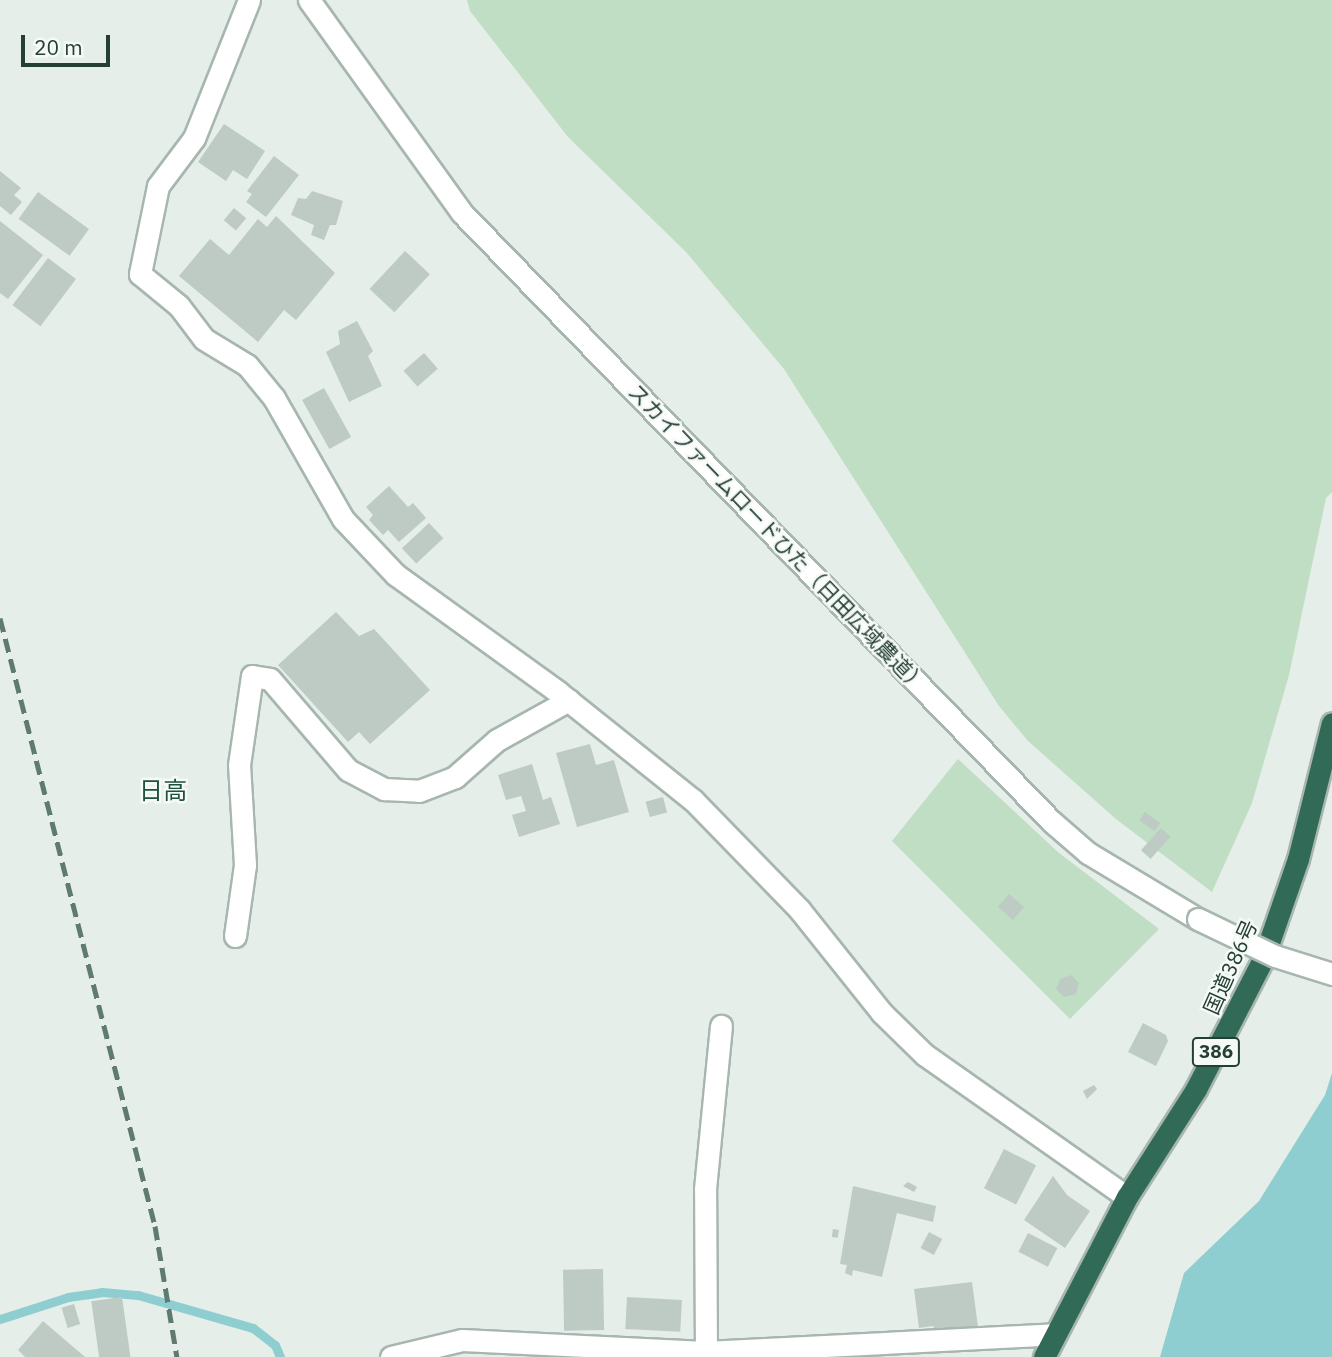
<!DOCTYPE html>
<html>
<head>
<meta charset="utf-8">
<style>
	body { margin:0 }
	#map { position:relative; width:1332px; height:1357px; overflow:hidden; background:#e5eee9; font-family:"IBM Plex Sans","Noto Sans JP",sans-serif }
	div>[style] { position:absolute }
	.green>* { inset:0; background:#bfdec4 }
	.water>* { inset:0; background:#8fced0 }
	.stream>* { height:9px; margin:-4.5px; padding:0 4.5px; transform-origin:4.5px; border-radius:4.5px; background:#8fced0 }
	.building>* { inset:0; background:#bdcbc4; transform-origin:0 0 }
	.roads { filter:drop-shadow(2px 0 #a7b6af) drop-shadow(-2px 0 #a7b6af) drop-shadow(0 2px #a7b6af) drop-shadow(0 -2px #a7b6af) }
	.minor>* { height:21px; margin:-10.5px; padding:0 10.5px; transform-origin:10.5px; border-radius:10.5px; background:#fff }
	.highway>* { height:21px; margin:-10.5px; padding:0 10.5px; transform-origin:10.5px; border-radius:10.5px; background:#316b58 }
	.rail>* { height:5px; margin-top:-2.5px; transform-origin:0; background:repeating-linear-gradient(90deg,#5f7a70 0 14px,transparent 0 21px) }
	.bridges { filter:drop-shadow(2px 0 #a7b6af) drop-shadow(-2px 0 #a7b6af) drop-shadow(0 2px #a7b6af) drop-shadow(0 -2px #a7b6af) }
	.minor-bridge>* { height:21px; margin:-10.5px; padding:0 10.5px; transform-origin:10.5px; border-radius:10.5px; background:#fff }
	span { translate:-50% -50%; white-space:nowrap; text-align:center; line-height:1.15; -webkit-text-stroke:5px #f6faf7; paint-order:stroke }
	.shield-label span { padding:2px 5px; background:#f6faf7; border:2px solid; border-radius:5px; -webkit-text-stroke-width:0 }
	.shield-label { font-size:19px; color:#243f35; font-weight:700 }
	.street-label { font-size:21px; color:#243f35 }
	.quarter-label { font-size:24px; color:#205140 }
	.scale { position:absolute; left:21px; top:35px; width:89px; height:32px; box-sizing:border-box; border:4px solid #243f35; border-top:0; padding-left:9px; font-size:21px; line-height:24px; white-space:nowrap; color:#243f35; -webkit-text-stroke:5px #f6faf7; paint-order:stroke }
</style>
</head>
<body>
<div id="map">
	<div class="green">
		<i style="clip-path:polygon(467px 0,1332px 0,1332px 492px,1326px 498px,1289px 675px,1252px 803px,1212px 892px,1116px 819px,1028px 741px,999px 706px,784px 369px,686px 252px,568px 137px,470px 11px)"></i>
		<i style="clip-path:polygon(958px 759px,1059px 853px,1159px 929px,1070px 1019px,892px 841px)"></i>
	</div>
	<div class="water">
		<i style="clip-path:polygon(1332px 1073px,1332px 1357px,1160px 1357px,1184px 1273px,1259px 1201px,1325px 1095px)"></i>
	</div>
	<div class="stream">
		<i style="left:0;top:1319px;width:71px;rotate:-17.9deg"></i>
		<i style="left:68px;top:1297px;width:34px;rotate:-8deg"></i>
		<i style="left:102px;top:1292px;width:36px;rotate:5deg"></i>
		<i style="left:138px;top:1295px;width:120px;rotate:16deg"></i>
		<i style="left:253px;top:1328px;width:28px;rotate:38deg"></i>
		<i style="left:275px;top:1345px;width:13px;rotate:67deg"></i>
	</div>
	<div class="building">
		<i style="clip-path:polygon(224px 124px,265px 151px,247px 179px,233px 170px,226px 181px,198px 162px)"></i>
		<i style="clip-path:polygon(274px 156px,299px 175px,266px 217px,246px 202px,252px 194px,247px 191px)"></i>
		<i style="clip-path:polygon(0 171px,21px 188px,14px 195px,22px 202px,11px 215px,0 206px)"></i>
		<i style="clip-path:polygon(312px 191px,343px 201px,336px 225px,330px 225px,324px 240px,311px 235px,314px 225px,291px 215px,298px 198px,306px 199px)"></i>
		<i style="left:38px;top:192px;width:63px;height:33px;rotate:36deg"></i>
		<i style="left:234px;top:208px;width:16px;height:16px;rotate:40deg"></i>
		<i style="clip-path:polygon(276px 216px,335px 273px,296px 320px,284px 310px,258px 342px,179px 276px,210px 239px,229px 255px,258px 219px,267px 227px)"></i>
		<i style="clip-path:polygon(0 221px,43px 255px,8px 299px,0 293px)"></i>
		<i style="left:405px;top:251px;width:34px;height:52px;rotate:43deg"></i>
		<i style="left:48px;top:258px;width:35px;height:59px;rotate:37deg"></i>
		<i style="clip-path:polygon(357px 321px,373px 351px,368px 356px,382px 386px,349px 402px,326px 352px,340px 344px,338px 331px)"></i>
		<i style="left:424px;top:353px;width:21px;height:27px;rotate:49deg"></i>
		<i style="left:324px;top:388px;width:56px;height:25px;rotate:61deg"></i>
		<i style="clip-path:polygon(389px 486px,408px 507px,413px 503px,426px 518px,399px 542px,388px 530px,383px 535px,369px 520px,373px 515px,366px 507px)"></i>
		<i style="left:429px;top:523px;width:21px;height:37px;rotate:47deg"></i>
		<i style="clip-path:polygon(336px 612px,359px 636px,374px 629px,430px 690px,370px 744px,359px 732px,348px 742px,278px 665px)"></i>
		<i style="clip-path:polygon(590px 744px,596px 765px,614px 760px,629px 812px,577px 827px,556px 753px)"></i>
		<i style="clip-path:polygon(532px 764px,543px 800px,551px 797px,560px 824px,519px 837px,512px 815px,526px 811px,521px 796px,506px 800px,498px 775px)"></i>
		<i style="left:663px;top:797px;width:16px;height:18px;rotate:75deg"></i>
		<i style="left:1145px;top:812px;width:19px;height:10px;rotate:36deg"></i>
		<i style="left:1161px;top:828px;width:13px;height:30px;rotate:42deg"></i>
		<i style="left:1009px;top:894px;width:20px;height:17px;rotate:41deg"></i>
		<i style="clip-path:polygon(1071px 975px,1079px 983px,1076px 994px,1064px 997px,1056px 989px,1060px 979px)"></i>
		<i style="clip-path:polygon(1143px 1023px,1166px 1035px,1168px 1041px,1156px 1066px,1128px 1052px)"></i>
		<i style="clip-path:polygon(1094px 1085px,1097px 1089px,1087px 1099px,1083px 1091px)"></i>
		<i style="left:1004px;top:1149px;width:36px;height:44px;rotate:27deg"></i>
		<i style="clip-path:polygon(1053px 1176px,1067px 1195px,1090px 1211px,1065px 1248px,1024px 1220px)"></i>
		<i style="clip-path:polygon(908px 1182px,917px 1187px,914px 1192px,903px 1186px)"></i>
		<i style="clip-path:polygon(853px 1186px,936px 1206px,933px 1222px,897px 1213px,882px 1277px,853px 1270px,852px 1276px,845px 1273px,847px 1265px,840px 1264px)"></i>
		<i style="left:833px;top:1229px;width:6px;height:8px;rotate:9deg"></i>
		<i style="left:929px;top:1232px;width:15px;height:18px;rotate:28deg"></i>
		<i style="left:1028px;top:1233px;width:33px;height:21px;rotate:27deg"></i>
		<i style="left:603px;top:1269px;width:61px;height:40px;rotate:89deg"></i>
		<i style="clip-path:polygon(972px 1282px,978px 1327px,937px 1332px,933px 1326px,919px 1328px,914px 1289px)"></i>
		<i style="left:122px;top:1297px;width:61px;height:31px;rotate:82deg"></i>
		<i style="left:627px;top:1297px;width:55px;height:32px;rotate:3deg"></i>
		<i style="left:74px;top:1304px;width:21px;height:13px;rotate:73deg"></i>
		<i style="clip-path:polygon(43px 1321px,85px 1357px,25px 1357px,18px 1350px)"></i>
	</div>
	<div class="roads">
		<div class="minor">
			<i style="left:249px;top:0;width:149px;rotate:111.7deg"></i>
			<i style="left:194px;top:138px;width:60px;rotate:126.9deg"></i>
			<i style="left:158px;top:186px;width:90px;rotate:101.6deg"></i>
			<i style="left:140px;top:274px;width:50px;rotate:39.4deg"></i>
			<i style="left:179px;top:306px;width:41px;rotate:52.9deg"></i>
			<i style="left:204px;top:339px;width:50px;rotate:31.2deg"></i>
			<i style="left:247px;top:365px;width:43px;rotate:50.7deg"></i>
			<i style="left:274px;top:398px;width:139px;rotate:60.3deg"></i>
			<i style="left:343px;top:519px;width:77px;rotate:46.6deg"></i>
			<i style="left:396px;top:575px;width:200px;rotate:35.8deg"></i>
			<i style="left:558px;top:692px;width:173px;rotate:38.7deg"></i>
			<i style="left:693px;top:800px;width:152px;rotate:45.8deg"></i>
			<i style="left:799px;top:909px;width:133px;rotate:51.4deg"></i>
			<i style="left:882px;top:1013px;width:60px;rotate:44.3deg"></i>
			<i style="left:925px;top:1055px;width:247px;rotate:35.1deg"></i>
			<i style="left:309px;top:0;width:262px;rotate:54.3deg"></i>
			<i style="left:462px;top:213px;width:847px;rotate:45.91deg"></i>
			<i style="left:1051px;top:821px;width:49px;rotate:40.9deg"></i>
			<i style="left:1088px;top:853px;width:128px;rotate:31deg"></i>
			<i style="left:235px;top:936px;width:72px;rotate:-82deg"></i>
			<i style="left:245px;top:865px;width:100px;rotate:-93.4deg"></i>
			<i style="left:239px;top:765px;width:90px;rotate:-81.7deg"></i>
			<i style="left:252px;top:676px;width:18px;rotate:9deg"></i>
			<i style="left:270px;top:679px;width:120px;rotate:49.4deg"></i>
			<i style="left:348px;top:770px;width:41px;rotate:27.8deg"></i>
			<i style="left:384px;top:789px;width:35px;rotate:3deg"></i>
			<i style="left:419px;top:791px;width:39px;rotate:-21deg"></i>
			<i style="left:455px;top:777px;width:56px;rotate:-41.4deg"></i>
			<i style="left:497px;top:740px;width:82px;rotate:-29.1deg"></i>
			<i style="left:391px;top:1357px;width:73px;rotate:-13.5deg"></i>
			<i style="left:462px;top:1340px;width:243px;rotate:2.8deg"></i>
			<i style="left:705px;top:1352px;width:350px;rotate:-2.9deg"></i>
			<i style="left:706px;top:1357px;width:168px;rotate:-90.3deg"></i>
			<i style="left:705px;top:1189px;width:164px;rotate:-84.4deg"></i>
		</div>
		<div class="highway">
			<i style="left:1044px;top:1357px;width:180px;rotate:-62.6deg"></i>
			<i style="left:1127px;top:1197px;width:128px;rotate:-57.4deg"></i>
			<i style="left:1196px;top:1089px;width:148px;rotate:-62.7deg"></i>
			<i style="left:1264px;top:957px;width:104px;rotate:-70.9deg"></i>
			<i style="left:1298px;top:859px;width:140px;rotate:-76deg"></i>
		</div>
	</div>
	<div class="rail">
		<i style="left:0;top:618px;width:627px;rotate:75.7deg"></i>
		<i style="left:155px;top:1226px;width:133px;rotate:80.5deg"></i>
	</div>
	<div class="bridges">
		<div class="minor-bridge">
			<i style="left:1198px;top:919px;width:85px;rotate:25.7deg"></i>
			<i style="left:1275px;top:956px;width:60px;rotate:17.5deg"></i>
		</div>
	</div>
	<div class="shield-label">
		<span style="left:1216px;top:1052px">386</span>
	</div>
	<div class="street-label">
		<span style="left:778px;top:538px;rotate:46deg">スカイファームロードひた（日田広域農道）</span>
		<span style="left:1230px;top:967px;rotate:-66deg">国道386号</span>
	</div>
	<div class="quarter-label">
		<span style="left:163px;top:791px">日高</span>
	</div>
	<div class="scale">20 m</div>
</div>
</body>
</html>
